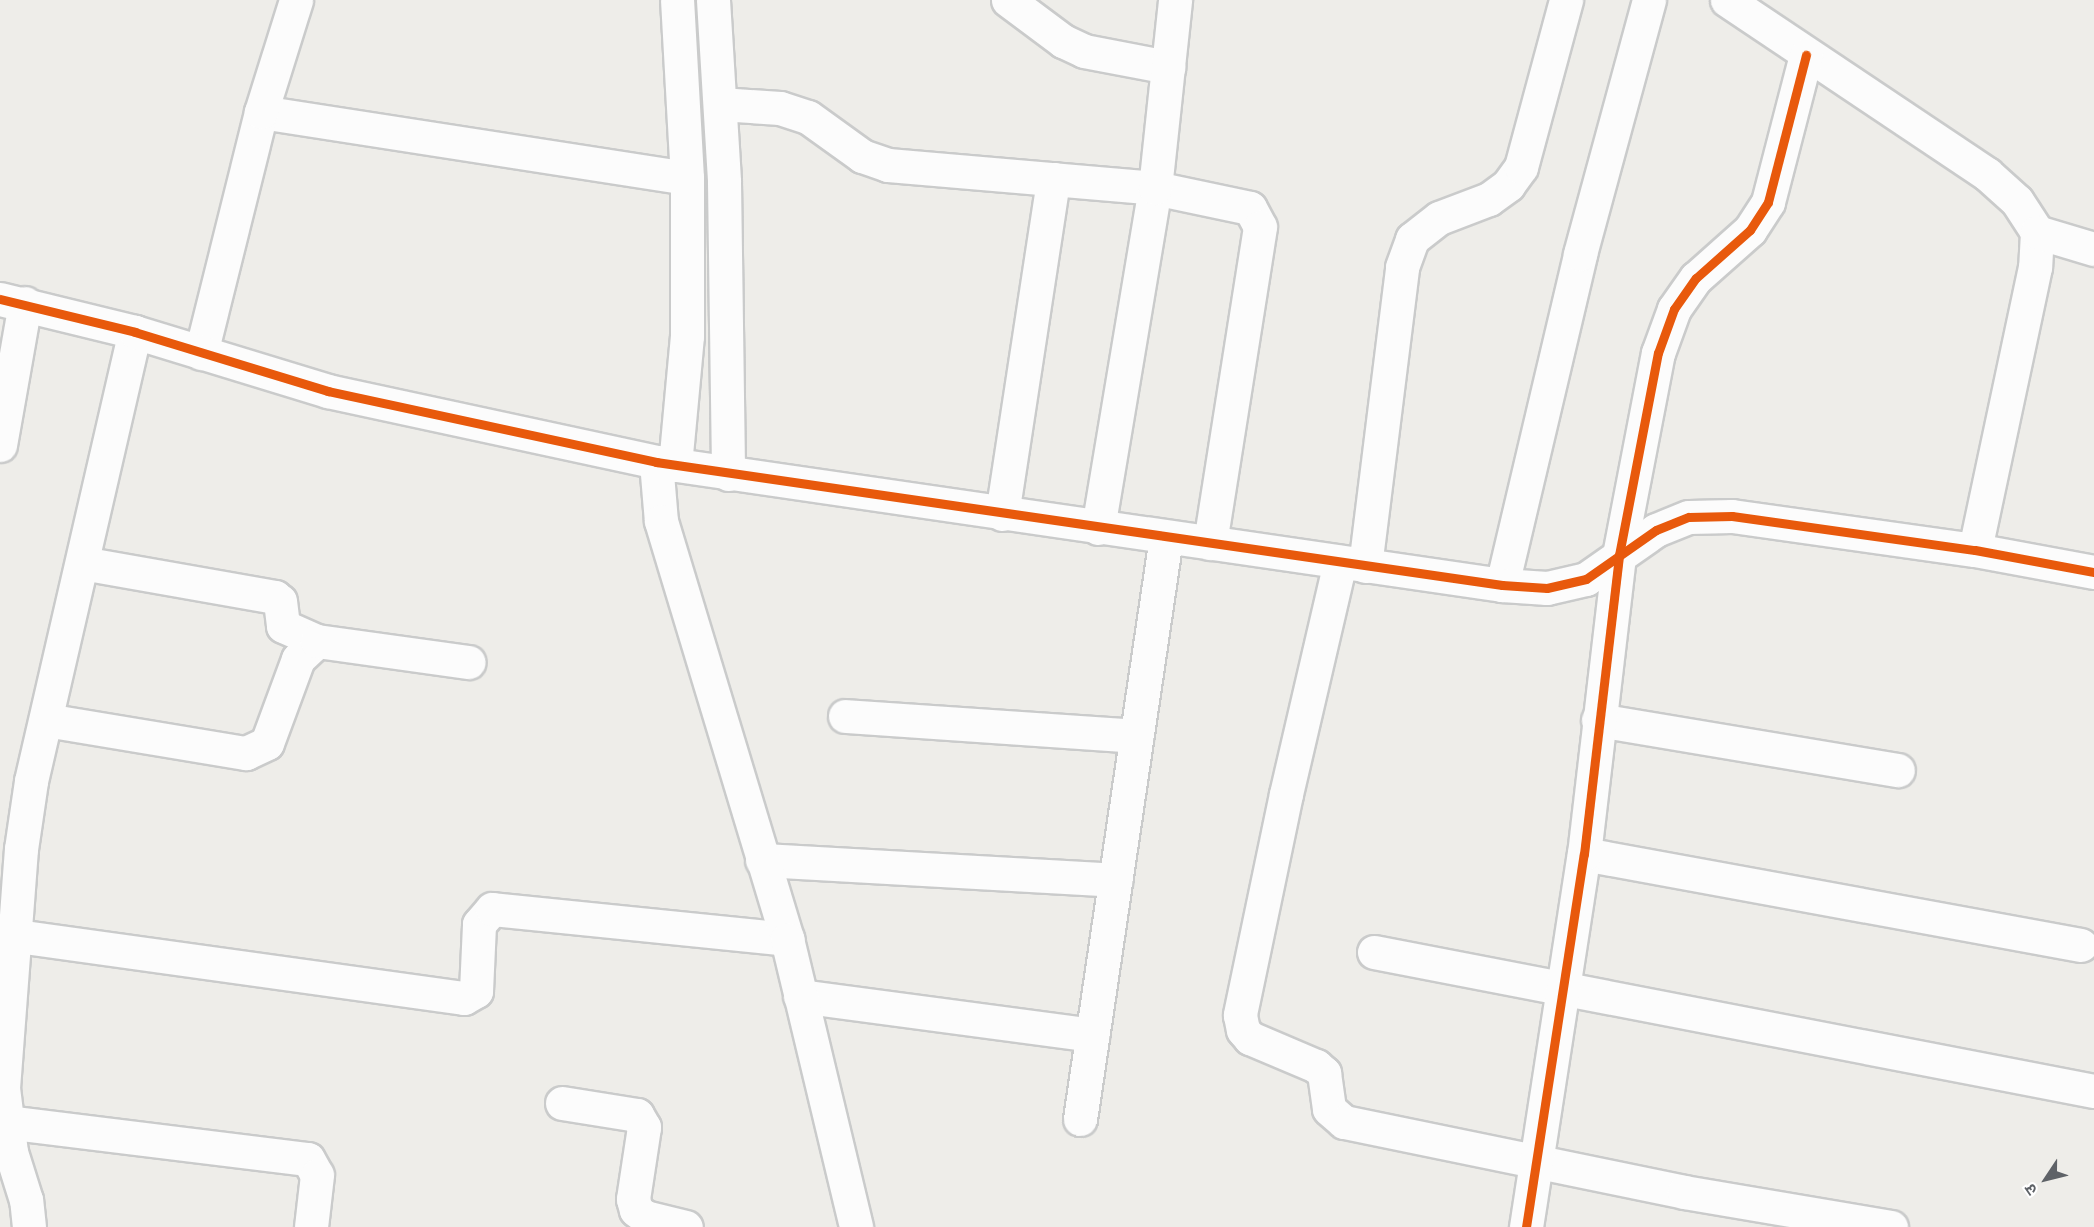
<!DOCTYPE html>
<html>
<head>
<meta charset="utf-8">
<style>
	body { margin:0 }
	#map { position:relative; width:2094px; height:1227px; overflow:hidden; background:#eeede9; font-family:Jost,"Noto Sans Devanagari",sans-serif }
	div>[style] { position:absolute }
	.roads { filter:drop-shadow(2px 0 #cacbcb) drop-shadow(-2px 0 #cacbcb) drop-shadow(0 2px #cacbcb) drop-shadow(0 -2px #cacbcb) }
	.street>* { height:33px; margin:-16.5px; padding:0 16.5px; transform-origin:16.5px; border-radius:16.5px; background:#fcfcfc }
	.secondary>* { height:33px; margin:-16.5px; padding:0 16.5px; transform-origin:16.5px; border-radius:16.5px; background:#fcfcfc }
	.cycleway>* { height:9px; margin:-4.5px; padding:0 4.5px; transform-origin:4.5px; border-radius:4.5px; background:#e8590c }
	span { translate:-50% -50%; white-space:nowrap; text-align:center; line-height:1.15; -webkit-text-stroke:6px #fff; paint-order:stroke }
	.north { position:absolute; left:2016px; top:1149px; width:60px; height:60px; -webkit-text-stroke:4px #fff; paint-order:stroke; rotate:235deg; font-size:16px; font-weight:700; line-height:24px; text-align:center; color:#5e6267 }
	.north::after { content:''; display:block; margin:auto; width:21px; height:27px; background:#5e6267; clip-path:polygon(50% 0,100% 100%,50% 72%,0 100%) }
</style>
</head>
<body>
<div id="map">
	<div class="roads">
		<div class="street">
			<i style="left:713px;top:0;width:182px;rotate:86.5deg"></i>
			<i style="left:724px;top:182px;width:292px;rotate:89.2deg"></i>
			<i style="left:1008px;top:0;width:69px;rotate:36.7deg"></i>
			<i style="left:1063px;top:41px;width:23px;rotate:25deg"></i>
			<i style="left:1084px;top:51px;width:86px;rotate:10.8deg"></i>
			<i style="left:1727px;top:0;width:313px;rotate:33.8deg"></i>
			<i style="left:1987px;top:174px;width:40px;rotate:42deg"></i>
			<i style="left:2017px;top:201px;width:37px;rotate:57deg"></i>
			<i style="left:2037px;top:232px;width:35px;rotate:93deg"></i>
			<i style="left:2035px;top:267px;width:289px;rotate:102deg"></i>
			<i style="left:720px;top:104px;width:60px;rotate:3.8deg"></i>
			<i style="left:780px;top:108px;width:29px;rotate:18deg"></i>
			<i style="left:808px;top:117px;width:67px;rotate:35.8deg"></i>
			<i style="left:862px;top:156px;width:28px;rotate:19deg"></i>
			<i style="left:888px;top:165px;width:268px;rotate:4.9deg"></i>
			<i style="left:1155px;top:188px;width:97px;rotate:11.9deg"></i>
			<i style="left:1250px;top:208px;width:21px;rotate:62deg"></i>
			<i style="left:1260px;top:227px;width:320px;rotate:99deg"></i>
			<i style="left:261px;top:112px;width:431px;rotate:8.8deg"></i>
			<i style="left:2037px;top:232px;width:59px;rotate:16.6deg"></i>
			<i style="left:201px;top:353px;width:248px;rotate:-76deg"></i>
			<i style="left:261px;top:112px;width:117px;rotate:-72.6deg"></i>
			<i style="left:0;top:445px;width:144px;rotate:-80deg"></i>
			<i style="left:675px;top:465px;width:130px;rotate:-84.7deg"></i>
			<i style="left:687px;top:336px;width:158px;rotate:-90deg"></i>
			<i style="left:687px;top:178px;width:178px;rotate:-93.2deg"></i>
			<i style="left:1002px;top:514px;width:339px;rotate:-81.3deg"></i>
			<i style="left:1098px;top:528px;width:345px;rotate:-80.5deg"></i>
			<i style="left:1155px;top:188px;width:189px;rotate:-83.9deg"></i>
			<i style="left:1340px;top:562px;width:238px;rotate:103.1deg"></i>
			<i style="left:1286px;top:794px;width:226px;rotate:101.8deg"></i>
			<i style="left:1240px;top:1015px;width:15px;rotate:79deg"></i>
			<i style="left:1243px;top:1030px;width:11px;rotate:49deg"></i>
			<i style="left:1250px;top:1038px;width:72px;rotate:23deg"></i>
			<i style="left:1316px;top:1066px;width:11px;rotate:41deg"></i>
			<i style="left:1324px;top:1073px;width:36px;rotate:82deg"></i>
			<i style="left:1329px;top:1109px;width:20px;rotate:41deg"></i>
			<i style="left:1344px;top:1122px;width:347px;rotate:11.6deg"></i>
			<i style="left:1684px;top:1192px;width:210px;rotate:9.6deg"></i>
			<i style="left:82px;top:563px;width:196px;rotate:10deg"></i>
			<i style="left:275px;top:597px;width:6px;rotate:39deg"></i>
			<i style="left:280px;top:601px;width:25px;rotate:83deg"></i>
			<i style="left:283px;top:626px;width:37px;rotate:24deg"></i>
			<i style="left:1365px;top:566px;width:301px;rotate:-82.9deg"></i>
			<i style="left:1402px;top:267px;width:30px;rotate:-70deg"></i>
			<i style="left:1412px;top:239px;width:34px;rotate:-38deg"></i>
			<i style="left:1439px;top:218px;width:53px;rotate:-20.8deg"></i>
			<i style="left:1489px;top:199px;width:24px;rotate:-36deg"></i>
			<i style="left:1508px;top:185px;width:22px;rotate:-54deg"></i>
			<i style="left:1521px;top:167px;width:173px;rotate:-74.9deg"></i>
			<i style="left:1502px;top:585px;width:340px;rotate:-76.7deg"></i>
			<i style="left:1580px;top:254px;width:263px;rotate:-74.8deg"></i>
			<i style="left:845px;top:716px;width:292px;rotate:3.9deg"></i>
			<i style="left:46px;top:720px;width:203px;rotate:9.4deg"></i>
			<i style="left:246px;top:753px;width:23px;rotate:-25deg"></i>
			<i style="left:267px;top:743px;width:90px;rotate:-69.7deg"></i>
			<i style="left:298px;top:659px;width:26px;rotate:-43deg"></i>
			<i style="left:317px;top:641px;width:153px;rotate:7.9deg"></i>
			<i style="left:1598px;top:720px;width:304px;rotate:9.5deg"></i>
			<i style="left:1584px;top:854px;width:505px;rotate:10.38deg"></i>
			<i style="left:762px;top:860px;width:354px;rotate:3.2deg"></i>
			<i style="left:17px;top:936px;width:451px;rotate:7.9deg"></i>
			<i style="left:464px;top:998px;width:14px;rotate:-30deg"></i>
			<i style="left:476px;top:991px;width:67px;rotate:-87.4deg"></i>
			<i style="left:479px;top:924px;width:20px;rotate:-49deg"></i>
			<i style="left:492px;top:909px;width:297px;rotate:5.8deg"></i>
			<i style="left:1374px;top:952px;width:733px;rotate:10.93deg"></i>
			<i style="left:800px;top:996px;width:295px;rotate:7.6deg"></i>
			<i style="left:562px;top:1103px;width:76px;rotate:9.1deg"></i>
			<i style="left:637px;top:1115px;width:14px;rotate:60deg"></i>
			<i style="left:644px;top:1127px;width:73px;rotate:98.7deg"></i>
			<i style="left:633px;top:1199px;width:11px;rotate:75deg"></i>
			<i style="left:636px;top:1210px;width:11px;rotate:38deg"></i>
			<i style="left:645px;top:1217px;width:42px;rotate:13.7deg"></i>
			<i style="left:1080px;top:1119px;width:588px;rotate:-81.59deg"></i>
			<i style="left:6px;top:1122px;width:304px;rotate:7deg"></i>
			<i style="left:308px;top:1159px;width:18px;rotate:61deg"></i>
			<i style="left:317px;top:1175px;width:52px;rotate:96.6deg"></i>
			<i style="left:29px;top:1227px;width:27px;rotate:-96deg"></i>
			<i style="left:26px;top:1200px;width:50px;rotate:-107.4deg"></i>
			<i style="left:11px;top:1152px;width:64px;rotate:-97.1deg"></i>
			<i style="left:3px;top:1088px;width:240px;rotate:-85.7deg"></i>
			<i style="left:21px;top:849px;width:69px;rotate:-81.6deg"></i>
			<i style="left:31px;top:781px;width:461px;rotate:-77deg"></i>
			<i style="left:1526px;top:1227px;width:377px;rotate:-81.2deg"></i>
			<i style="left:1584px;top:854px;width:301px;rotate:-83.3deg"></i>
			<i style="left:1619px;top:555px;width:206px;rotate:-79.1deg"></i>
			<i style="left:1658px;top:353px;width:47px;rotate:-70deg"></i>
			<i style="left:1674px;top:309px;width:38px;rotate:-55deg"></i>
			<i style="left:1696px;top:278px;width:72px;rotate:-41.6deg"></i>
			<i style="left:1750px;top:230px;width:33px;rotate:-57deg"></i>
			<i style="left:1768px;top:202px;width:152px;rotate:-75.5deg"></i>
		</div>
		<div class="secondary">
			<i style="left:0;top:299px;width:139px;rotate:13.7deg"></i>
			<i style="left:135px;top:332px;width:202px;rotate:17deg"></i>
			<i style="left:328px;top:391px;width:336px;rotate:12.2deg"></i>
			<i style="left:656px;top:462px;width:855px;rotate:8.27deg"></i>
			<i style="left:1502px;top:585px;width:45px;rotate:3.8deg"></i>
			<i style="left:1547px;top:588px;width:40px;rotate:-13deg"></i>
			<i style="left:1586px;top:579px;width:85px;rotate:-35deg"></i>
			<i style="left:1656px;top:530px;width:35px;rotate:-22deg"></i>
			<i style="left:1689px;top:517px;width:43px;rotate:-1.3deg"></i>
			<i style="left:1732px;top:516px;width:245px;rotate:8deg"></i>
			<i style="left:1975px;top:550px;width:121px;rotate:10.5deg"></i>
			<i style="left:656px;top:462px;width:59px;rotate:85.2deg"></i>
			<i style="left:661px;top:521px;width:437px;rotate:73.2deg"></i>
			<i style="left:787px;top:939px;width:296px;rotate:76.5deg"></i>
		</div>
	</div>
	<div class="cycleway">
		<i style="left:0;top:299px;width:139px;rotate:13.7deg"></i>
		<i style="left:135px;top:332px;width:202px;rotate:17deg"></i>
		<i style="left:328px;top:391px;width:336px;rotate:12.2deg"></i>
		<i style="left:656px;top:462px;width:855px;rotate:8.27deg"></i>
		<i style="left:1502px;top:585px;width:45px;rotate:3.8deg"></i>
		<i style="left:1547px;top:588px;width:40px;rotate:-13deg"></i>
		<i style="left:1586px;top:579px;width:85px;rotate:-35deg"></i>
		<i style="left:1656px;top:530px;width:35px;rotate:-22deg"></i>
		<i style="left:1689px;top:517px;width:43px;rotate:-1.3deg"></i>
		<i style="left:1732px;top:516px;width:245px;rotate:8deg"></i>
		<i style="left:1975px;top:550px;width:121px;rotate:10.5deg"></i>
		<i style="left:1526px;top:1227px;width:377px;rotate:-81.2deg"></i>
		<i style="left:1584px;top:854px;width:301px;rotate:-83.3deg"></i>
		<i style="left:1619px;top:555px;width:206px;rotate:-79.1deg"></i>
		<i style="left:1658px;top:353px;width:47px;rotate:-70deg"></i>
		<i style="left:1674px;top:309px;width:38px;rotate:-55deg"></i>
		<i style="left:1696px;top:278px;width:72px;rotate:-41.6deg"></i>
		<i style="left:1750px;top:230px;width:33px;rotate:-57deg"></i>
		<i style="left:1768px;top:202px;width:152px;rotate:-75.5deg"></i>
	</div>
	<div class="north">उ</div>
</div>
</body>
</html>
